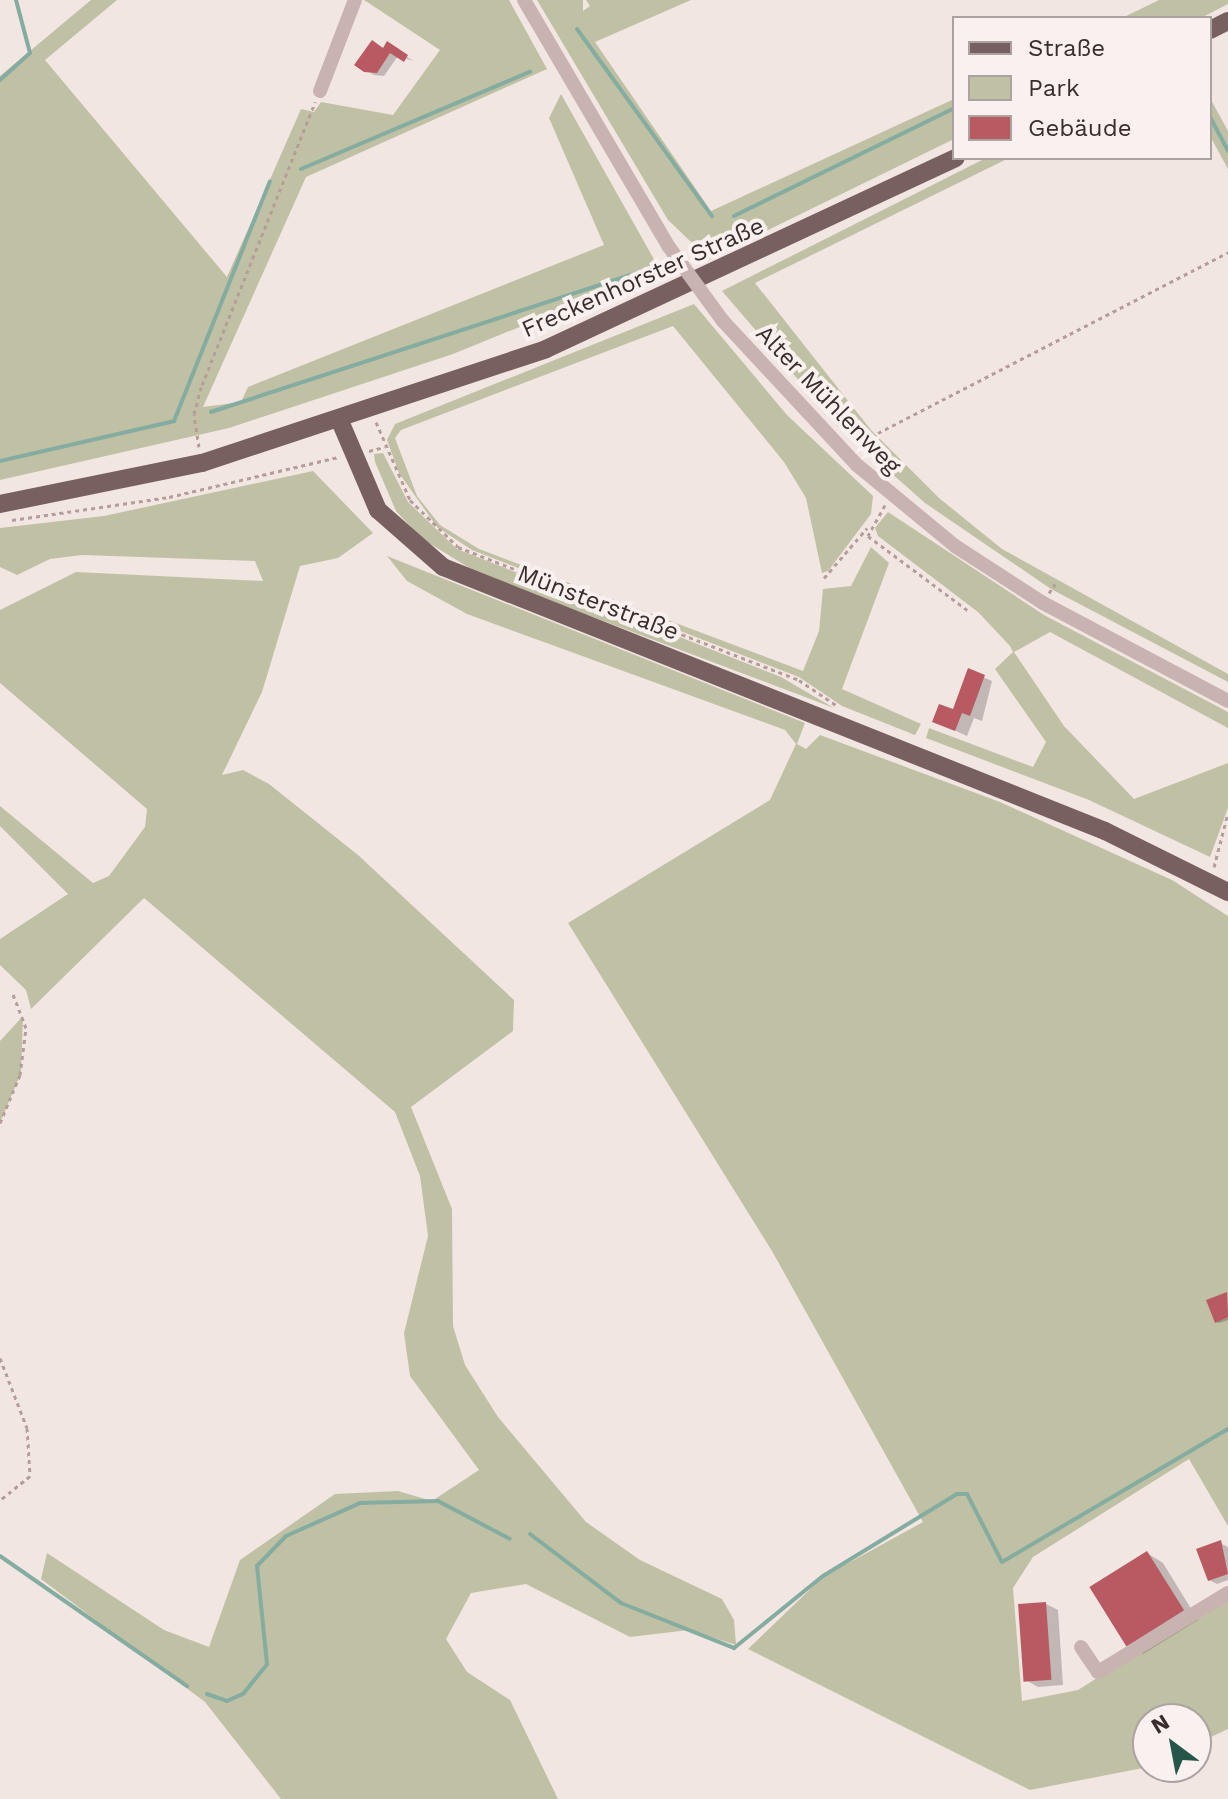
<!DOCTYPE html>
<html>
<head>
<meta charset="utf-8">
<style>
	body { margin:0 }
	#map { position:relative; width:1228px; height:1799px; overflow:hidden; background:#f2e6e3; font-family:"Work Sans",sans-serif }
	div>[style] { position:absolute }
	.green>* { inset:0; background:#c0c0a4 }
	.shadow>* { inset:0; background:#0003 }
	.stream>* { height:4px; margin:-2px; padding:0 2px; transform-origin:2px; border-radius:2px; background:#85aca0 }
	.building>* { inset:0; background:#b95a62; transform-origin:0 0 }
	.path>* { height:3px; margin-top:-1.5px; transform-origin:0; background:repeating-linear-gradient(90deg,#b59d9a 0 4px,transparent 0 8px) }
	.minor>* { height:14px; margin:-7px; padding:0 7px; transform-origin:7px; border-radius:7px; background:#c9b3b0 }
	.major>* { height:18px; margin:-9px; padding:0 9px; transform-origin:9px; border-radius:9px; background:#796060 }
	.minor-bridge>* { height:14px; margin:-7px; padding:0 7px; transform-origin:7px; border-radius:7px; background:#c9b3b0 }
	span { translate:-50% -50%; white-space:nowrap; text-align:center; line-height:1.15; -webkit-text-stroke:8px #f9f1ef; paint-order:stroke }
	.street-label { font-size:24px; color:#392d2d }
	.legend { position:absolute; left:952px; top:16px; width:260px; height:144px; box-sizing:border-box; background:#f9f1ef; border:2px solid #aca3a1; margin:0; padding:10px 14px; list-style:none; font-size:24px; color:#392d2d }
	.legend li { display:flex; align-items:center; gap:16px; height:40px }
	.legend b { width:40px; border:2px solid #aca3a1 }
	.north { position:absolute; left:1132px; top:1703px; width:80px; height:80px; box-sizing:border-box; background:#f9f1ef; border:2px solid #aca3a1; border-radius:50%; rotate:328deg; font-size:22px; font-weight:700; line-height:32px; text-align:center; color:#392d2d }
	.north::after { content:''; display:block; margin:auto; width:28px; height:36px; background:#26564a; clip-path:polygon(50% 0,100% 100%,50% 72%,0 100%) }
</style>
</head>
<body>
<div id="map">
	<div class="green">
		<i style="clip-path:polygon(91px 0,117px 0,45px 60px,227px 277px,301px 109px,314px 112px,321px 102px,393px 115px,440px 50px,364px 0,509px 0,547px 69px,306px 177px,203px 407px,241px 402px,248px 387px,604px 245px,549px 118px,561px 94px,660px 270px,453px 354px,229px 428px,0 480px,0 76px)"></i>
		<i style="clip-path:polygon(537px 0,583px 0,583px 11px,590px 6px,586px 0,691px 0,595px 42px,711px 211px,954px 99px,954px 139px,709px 259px,668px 220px)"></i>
		<i style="clip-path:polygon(1159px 0,1228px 0,1228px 4px,1201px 18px,1122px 18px)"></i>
		<i style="clip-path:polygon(1210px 98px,1228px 131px,1228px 169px,1210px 136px)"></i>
		<i style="clip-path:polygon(986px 158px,1009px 158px,755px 283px,871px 430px,939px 498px,1002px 549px,1228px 674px,1228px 682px,1051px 589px,925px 503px,837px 425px,722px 291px)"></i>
		<i style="clip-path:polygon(694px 304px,787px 415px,873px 496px,871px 514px,828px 571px,822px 573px,806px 498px,784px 462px,673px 326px,401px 430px,395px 438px,417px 496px,440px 525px,479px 549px,803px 671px,819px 631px,823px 589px,851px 586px,871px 547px,889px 563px,842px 689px,921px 724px,915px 735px,842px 706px,799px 677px,472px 550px,437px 527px,399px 473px,387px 440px,395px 424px)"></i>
		<i style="clip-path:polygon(383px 453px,408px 502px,457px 549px,781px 677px,834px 708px,479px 574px,421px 538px,396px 511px,375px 462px,374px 454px)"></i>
		<i style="clip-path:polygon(313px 471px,373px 533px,338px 558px,300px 566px,262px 692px,222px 775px,243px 770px,269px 784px,358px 855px,514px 1000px,513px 1031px,411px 1107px,452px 1209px,453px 1326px,465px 1365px,498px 1417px,586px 1522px,640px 1560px,722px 1599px,734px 1620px,736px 1645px,689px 1630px,630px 1637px,526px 1584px,471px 1593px,446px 1639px,467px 1672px,510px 1700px,558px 1799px,281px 1799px,205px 1702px,41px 1579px,47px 1553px,164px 1630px,209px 1647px,240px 1560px,335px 1494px,398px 1491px,432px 1501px,479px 1470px,410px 1376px,404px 1333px,428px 1236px,420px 1176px,395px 1112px,144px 898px,31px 1009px,26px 990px,0 965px,0 939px,68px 894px,0 826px,0 806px,93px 883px,109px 876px,145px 827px,147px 809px,0 683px,0 610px,76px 572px,263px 581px,255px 561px,82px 555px,50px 559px,17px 575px,0 567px,0 528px,104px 516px)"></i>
		<i style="clip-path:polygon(888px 512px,1044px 615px,1228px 712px,1228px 728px,1050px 632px,1014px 652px,1064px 726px,1134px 799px,1228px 763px,1228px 808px,1210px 857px,1089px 800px,926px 738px,929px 728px,1033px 767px,1046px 742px,995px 669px,1013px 652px,1010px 646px,978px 612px,878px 536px,875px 528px)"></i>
		<i style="clip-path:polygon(387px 556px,805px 723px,797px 744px,806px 749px,820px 735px,1000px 802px,1172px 880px,1228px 916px,1228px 1526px,1189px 1459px,1033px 1557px,1013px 1588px,1022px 1701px,1078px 1690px,1228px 1595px,1228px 1729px,1196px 1744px,1196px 1719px,1148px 1719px,1148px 1767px,1030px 1790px,748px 1649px,823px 1577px,923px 1522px,772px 1251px,568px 923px,770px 800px,796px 744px,785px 730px,467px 614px,407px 581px)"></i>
		<i style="clip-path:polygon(23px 1016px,21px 1073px,0 1123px,0 1041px)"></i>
	</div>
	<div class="shadow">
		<i style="clip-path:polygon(376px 45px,407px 57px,414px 61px,398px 56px,384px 76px,374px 75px,357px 65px)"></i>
		<i style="clip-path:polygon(969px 671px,992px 681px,982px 721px,974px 718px,967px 736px,934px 721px,954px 712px)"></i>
		<i style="clip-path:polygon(1227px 1294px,1228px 1320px,1219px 1323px,1216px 1322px)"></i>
		<i style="clip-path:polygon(1220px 1543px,1228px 1547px,1228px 1580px,1217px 1584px,1209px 1580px)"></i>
		<i style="clip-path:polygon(1147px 1553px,1163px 1563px,1198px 1620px,1143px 1654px,1127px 1645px)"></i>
		<i style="clip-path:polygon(1046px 1604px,1058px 1610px,1063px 1685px,1038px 1687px,1026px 1680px)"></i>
	</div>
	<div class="stream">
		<i style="left:577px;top:29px;width:231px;rotate:54.2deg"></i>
		<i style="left:0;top:80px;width:40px;rotate:-42deg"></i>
		<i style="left:30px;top:53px;width:55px;rotate:-104.8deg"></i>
		<i style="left:1210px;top:117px;width:38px;rotate:62deg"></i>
		<i style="left:301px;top:169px;width:249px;rotate:-23deg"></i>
		<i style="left:734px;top:216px;width:245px;rotate:-26.1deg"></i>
		<i style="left:211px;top:412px;width:442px;rotate:-18.1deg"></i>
		<i style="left:0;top:461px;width:179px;rotate:-12.9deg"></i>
		<i style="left:174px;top:421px;width:258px;rotate:-68.2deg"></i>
		<i style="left:530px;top:1534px;width:114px;rotate:37.2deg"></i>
		<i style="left:621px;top:1603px;width:122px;rotate:21.7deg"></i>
		<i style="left:734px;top:1648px;width:114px;rotate:-39deg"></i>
		<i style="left:823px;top:1576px;width:157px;rotate:-31.5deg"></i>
		<i style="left:957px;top:1494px;width:10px"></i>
		<i style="left:967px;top:1494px;width:76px;rotate:62.8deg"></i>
		<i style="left:1002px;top:1562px;width:262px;rotate:-30.5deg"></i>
		<i style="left:0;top:1556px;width:228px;rotate:34.8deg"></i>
		<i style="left:207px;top:1694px;width:21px;rotate:19deg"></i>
		<i style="left:227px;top:1701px;width:17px;rotate:-24deg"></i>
		<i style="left:243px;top:1694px;width:38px;rotate:-51deg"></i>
		<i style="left:267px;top:1664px;width:99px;rotate:-95.8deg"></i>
		<i style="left:257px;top:1566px;width:42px;rotate:-46deg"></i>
		<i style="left:286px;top:1536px;width:81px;rotate:-24deg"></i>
		<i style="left:360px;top:1503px;width:78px;rotate:-1.5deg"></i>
		<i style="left:438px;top:1501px;width:81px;rotate:27.8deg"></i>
	</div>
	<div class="building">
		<i style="clip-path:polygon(372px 40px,383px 48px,387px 41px,408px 55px,404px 62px,390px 53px,377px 73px,364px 72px,354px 65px)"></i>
		<i style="clip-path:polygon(968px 668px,985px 675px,970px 716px,962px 713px,955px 731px,932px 722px,939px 704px,953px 709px)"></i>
		<i style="clip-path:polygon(1227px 1292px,1228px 1317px,1215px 1323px,1206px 1300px)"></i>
		<i style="clip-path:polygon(1221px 1540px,1228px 1574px,1208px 1581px,1196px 1549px)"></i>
		<i style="left:1147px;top:1551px;width:70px;height:68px;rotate:58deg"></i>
		<i style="left:1046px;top:1602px;width:78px;height:28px;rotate:86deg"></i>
	</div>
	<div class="path">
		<i style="left:376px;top:422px;width:85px;rotate:66.4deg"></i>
		<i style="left:410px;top:500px;width:67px;rotate:44.4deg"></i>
		<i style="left:458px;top:547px;width:366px;rotate:21.3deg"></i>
		<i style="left:799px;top:680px;width:45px;rotate:34deg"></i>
		<i style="left:878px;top:433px;width:394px;rotate:-27.3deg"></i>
		<i style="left:199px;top:447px;width:33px;rotate:-99deg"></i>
		<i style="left:194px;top:414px;width:30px;rotate:-75deg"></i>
		<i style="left:202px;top:385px;width:305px;rotate:-68.2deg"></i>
		<i style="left:369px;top:451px;width:16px;rotate:-15deg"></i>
		<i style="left:885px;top:505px;width:35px;rotate:119deg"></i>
		<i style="left:868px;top:536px;width:127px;rotate:36.7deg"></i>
		<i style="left:12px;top:520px;width:159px;rotate:-8.3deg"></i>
		<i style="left:169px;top:497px;width:174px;rotate:-13.3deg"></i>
		<i style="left:824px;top:578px;width:66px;rotate:-49.3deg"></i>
		<i style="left:1049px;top:593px;width:11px;rotate:-56deg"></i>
		<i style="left:1214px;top:867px;width:56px;rotate:-75.5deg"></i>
		<i style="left:0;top:1123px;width:52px;rotate:-67.4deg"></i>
		<i style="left:20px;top:1075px;width:47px;rotate:-82.7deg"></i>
		<i style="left:26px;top:1028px;width:39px;rotate:-111deg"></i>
		<i style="left:0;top:1358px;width:75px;rotate:68.9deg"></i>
		<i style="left:27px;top:1428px;width:48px;rotate:86.4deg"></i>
		<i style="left:30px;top:1476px;width:38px;rotate:141deg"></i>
	</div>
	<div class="minor">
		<i style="left:524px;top:0;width:286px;rotate:59.6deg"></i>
		<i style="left:320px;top:91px;width:97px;rotate:-69deg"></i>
		<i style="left:723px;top:321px;width:197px;rotate:47.1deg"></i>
		<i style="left:857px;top:465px;width:127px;rotate:39.6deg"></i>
		<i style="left:955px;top:546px;width:105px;rotate:32.9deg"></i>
		<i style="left:1043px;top:603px;width:209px;rotate:27.9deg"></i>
		<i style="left:1081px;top:1647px;width:30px;rotate:56deg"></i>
		<i style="left:1098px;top:1672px;width:152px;rotate:-31.3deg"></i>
	</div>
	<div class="major">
		<i style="left:1210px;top:30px;width:20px;rotate:-27deg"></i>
		<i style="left:340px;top:421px;width:97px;rotate:66.9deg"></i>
		<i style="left:378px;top:510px;width:86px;rotate:41.2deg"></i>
		<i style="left:443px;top:567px;width:713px;rotate:21.74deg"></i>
		<i style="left:1105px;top:831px;width:137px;rotate:26.4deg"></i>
		<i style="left:0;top:504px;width:206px;rotate:-11.5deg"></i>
		<i style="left:202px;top:463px;width:362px;rotate:-18.3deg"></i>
		<i style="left:546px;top:349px;width:452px;rotate:-25deg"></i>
	</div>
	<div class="minor-bridge">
		<i style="left:669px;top:247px;width:92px;rotate:53.9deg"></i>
	</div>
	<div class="street-label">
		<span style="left:643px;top:278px;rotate:-24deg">Freckenhorster Straße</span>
		<span style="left:828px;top:400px;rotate:46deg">Alter Mühlenweg</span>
		<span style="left:598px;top:603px;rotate:21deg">Münsterstraße</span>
	</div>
	<ul class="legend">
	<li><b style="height:10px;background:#796060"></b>Straße</li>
	<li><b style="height:22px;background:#c0c0a4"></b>Park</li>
	<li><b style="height:22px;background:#b95a62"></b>Gebäude</li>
	</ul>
	<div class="north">N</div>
</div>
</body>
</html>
